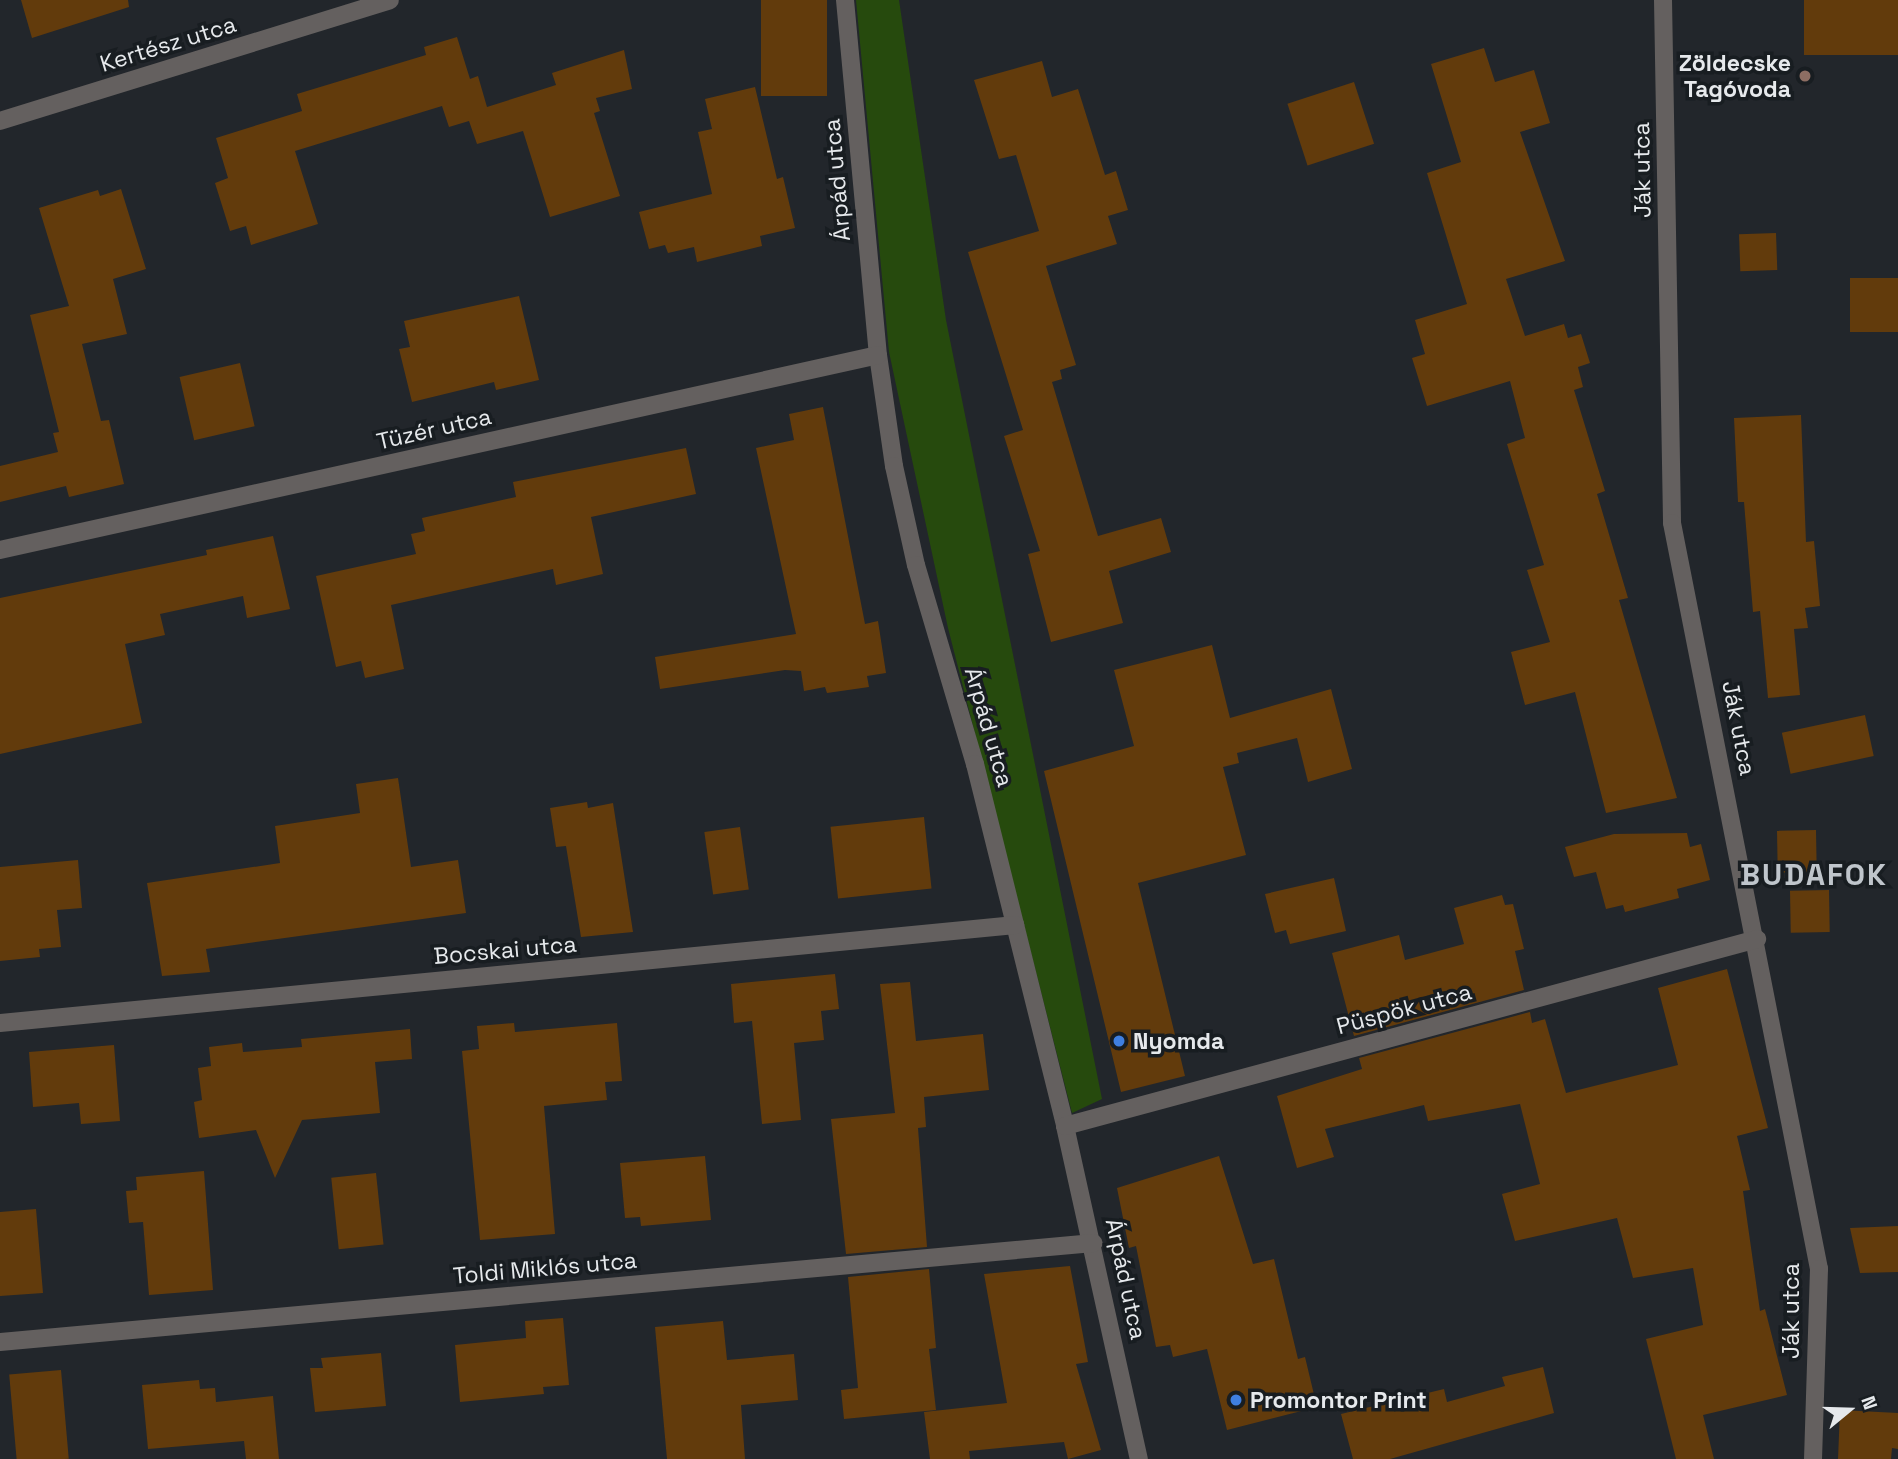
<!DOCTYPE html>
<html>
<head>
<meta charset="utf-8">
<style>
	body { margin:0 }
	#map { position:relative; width:1898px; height:1459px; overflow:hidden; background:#22262b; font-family:"Space Grotesk",sans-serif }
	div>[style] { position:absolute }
	.green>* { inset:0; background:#264a0d }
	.building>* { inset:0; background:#623b0c; transform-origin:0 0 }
	.minor>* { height:18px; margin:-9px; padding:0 9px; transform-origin:9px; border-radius:9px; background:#64605f }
	.dots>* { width:19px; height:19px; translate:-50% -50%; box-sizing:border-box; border:4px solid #181d21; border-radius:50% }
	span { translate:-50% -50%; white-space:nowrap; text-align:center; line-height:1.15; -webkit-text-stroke:7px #181d21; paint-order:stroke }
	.street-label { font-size:23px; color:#e6e9ec }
	.poi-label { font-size:23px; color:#e6e9ec; font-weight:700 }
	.right { translate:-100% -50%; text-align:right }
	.left { translate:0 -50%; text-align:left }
	.district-label { font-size:30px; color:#bfc5cb; font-weight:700; letter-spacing:2px }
	.north { position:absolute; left:1814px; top:1375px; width:70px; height:70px; -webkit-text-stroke:5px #181d21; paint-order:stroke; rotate:71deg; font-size:19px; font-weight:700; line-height:28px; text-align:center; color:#e6e9ec }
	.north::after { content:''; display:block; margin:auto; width:24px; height:32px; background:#e6e9ec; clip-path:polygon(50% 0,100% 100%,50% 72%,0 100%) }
</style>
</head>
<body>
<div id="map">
	<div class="green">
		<i style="clip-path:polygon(856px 0,899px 0,946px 320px,1102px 1099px,1072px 1113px,948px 628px,889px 352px)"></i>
	</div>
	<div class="building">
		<i style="clip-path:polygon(21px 0,128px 0,129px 7px,32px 38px)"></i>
		<i style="left:761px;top:0;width:66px;height:96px"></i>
		<i style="left:1804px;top:0;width:94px;height:55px"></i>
		<i style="clip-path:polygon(457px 37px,470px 79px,478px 76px,487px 107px,556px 85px,552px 73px,624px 50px,632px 89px,596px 98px,600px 111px,594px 113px,620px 196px,550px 217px,523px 131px,477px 144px,469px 121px,449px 127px,442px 106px,295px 151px,318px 224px,251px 245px,246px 226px,230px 231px,215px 183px,228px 178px,216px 138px,302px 111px,297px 94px,426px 55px,424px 47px)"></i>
		<i style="clip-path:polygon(1484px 48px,1495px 82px,1534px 70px,1550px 123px,1520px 132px,1565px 261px,1506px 279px,1525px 336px,1564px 324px,1568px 338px,1581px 334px,1590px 363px,1578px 367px,1583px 387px,1574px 390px,1605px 491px,1597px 494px,1628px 598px,1619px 600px,1677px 798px,1606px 813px,1575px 692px,1525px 705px,1511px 652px,1550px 642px,1527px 570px,1544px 565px,1507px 444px,1525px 438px,1510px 381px,1427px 406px,1412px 358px,1425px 354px,1415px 320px,1467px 304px,1427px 173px,1461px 162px,1431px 64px)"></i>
		<i style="clip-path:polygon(1042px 61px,1052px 97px,1078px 89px,1105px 175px,1116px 171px,1128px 210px,1108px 216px,1117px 244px,1046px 266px,1076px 365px,1060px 370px,1062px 379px,1052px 382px,1098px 536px,1161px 518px,1171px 552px,1109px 571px,1123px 623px,1051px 642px,1028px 554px,1040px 551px,1004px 436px,1023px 430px,968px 252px,1039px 231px,1016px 155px,999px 159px,974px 80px)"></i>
		<i style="left:1354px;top:82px;width:65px;height:70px;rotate:72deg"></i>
		<i style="clip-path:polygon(755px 87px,777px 179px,783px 177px,795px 228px,760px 236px,762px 246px,697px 262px,694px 247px,668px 253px,665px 245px,649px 249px,639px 212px,712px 194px,698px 132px,712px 129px,705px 99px)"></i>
		<i style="clip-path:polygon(121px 189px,146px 269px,113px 279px,127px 334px,82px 344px,101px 421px,109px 420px,124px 484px,69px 497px,66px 486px,0 502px,0 466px,58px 452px,53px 433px,59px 432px,30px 315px,69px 306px,39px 208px,98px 190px,100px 196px)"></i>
		<i style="left:1776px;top:233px;width:37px;height:37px;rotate:88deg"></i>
		<i style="left:1898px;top:278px;width:54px;height:48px;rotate:90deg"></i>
		<i style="clip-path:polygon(519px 296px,539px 380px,496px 390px,494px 382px,412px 402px,399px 349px,410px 347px,404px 321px)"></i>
		<i style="left:240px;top:363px;width:65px;height:62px;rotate:77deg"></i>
		<i style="clip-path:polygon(823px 407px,865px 624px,878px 621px,886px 673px,867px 676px,869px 687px,827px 693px,825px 687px,804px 691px,801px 671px,785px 670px,660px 689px,655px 657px,796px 634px,756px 448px,794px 440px,789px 414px)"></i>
		<i style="clip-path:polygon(1801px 415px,1806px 542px,1814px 541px,1820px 606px,1805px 608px,1808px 628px,1794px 629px,1800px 695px,1768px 698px,1760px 611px,1753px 612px,1744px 502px,1738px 502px,1734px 418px)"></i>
		<i style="clip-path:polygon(686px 448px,696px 494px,591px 517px,603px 574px,556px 585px,553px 569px,391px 605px,404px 669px,365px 678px,361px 661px,336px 667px,316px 576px,416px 554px,411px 534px,425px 531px,422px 518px,516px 497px,513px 482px)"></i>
		<i style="clip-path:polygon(273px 536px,290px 609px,247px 618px,243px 596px,160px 614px,165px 635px,125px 644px,142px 723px,0 754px,0 598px,207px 555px,206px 550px)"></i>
		<i style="clip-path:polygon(1212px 645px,1230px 718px,1331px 689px,1352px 769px,1308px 782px,1297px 738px,1237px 753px,1239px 763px,1223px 767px,1246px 855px,1138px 883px,1185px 1076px,1121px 1092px,1044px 771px,1134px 746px,1114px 670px)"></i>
		<i style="left:1865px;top:715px;width:42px;height:85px;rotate:78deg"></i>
		<i style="clip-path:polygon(398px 778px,411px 867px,458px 860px,466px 913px,206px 949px,210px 972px,162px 976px,147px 883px,280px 863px,275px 826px,360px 813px,356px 784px)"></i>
		<i style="clip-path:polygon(587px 802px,588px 808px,613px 803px,633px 932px,581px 937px,566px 846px,556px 847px,550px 808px)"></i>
		<i style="left:924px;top:817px;width:72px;height:94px;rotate:84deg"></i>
		<i style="left:740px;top:827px;width:63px;height:36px;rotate:82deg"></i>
		<i style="left:1816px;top:830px;width:42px;height:39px;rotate:89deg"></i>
		<i style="clip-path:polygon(1687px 833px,1690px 847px,1701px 844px,1710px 880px,1677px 889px,1679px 898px,1625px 912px,1623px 905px,1606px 909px,1596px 872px,1574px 877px,1565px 847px,1614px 834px)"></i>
		<i style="clip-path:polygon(78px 860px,82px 908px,57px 910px,61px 947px,39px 949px,40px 957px,0 961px,0 867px)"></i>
		<i style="clip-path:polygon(1334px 878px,1346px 931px,1290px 944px,1286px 930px,1275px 933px,1265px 894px)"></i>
		<i style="left:1829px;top:890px;width:42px;height:39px;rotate:89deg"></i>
		<i style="clip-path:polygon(1502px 895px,1505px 905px,1513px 904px,1524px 949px,1515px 951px,1524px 990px,1354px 1036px,1332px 953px,1399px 935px,1405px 960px,1464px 944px,1454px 908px)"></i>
		<i style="clip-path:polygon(1727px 969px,1768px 1128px,1737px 1136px,1750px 1190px,1743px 1191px,1760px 1311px,1765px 1309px,1787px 1395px,1703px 1415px,1714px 1459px,1676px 1459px,1646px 1339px,1703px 1325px,1693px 1268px,1633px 1278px,1617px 1218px,1515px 1241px,1502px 1194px,1540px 1184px,1520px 1104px,1428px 1121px,1424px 1105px,1325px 1129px,1334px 1157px,1297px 1168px,1277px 1096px,1362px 1069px,1359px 1058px,1530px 1012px,1532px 1023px,1545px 1019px,1566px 1093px,1678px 1065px,1658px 988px)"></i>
		<i style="clip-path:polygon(835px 974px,839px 1009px,821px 1011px,824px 1040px,794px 1043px,801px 1120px,762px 1124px,752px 1021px,734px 1023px,731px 984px)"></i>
		<i style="clip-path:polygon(910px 982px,916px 1041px,983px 1034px,989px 1090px,924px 1097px,926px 1127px,918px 1128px,927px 1247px,846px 1254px,831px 1119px,895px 1113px,880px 984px)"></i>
		<i style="clip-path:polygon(514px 1023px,515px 1032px,617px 1023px,622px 1081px,605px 1082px,607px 1100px,544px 1106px,555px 1234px,480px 1240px,462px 1051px,479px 1049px,477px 1026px)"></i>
		<i style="clip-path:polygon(410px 1029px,412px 1059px,375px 1062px,380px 1113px,302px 1120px,275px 1178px,256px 1130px,199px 1138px,194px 1102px,202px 1100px,198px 1068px,211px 1066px,209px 1047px,242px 1043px,243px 1052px,302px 1047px,301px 1039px)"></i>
		<i style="clip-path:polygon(114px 1045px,120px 1121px,81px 1124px,79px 1103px,33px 1107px,29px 1052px)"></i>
		<i style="clip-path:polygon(705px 1156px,711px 1220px,641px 1226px,640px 1217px,625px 1218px,620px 1163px)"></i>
		<i style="clip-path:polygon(1219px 1156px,1253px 1264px,1274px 1259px,1298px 1359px,1305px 1357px,1317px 1407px,1227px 1430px,1207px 1349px,1173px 1357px,1170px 1345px,1156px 1347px,1136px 1246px,1129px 1248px,1117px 1188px)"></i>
		<i style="clip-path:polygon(204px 1171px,213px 1290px,149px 1295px,143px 1222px,129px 1223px,126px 1191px,137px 1190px,136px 1177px)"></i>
		<i style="left:376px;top:1173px;width:72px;height:45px;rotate:84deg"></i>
		<i style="clip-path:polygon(36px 1209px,43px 1293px,0 1296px,0 1212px)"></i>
		<i style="clip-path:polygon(1898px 1226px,1898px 1272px,1860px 1273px,1850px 1228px)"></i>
		<i style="clip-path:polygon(1070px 1266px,1088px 1362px,1076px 1364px,1101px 1450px,1068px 1459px,1064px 1442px,969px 1451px,970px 1459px,930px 1459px,924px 1412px,1007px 1403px,984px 1274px)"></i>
		<i style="clip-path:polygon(929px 1269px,936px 1348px,929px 1349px,936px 1410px,844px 1419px,841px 1390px,858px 1388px,848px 1277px)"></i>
		<i style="clip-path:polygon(563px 1318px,569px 1385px,543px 1387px,544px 1394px,460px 1402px,455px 1345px,526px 1338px,525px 1321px)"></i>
		<i style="clip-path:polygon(723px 1321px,727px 1360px,794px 1354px,798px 1400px,741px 1405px,745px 1459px,667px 1459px,655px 1327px)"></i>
		<i style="clip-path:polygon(381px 1353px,386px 1406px,315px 1412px,310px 1368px,323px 1368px,321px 1358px)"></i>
		<i style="clip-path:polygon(1543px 1367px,1554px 1413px,1390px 1459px,1353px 1459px,1341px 1414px,1444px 1389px,1447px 1402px,1505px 1386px,1502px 1377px)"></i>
		<i style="left:61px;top:1370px;width:89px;height:52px;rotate:85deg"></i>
		<i style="clip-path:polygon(199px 1380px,200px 1389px,215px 1388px,216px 1402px,273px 1396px,279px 1459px,246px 1459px,244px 1441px,148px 1449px,142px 1385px)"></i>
		<i style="clip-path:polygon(1840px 1410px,1898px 1413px,1898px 1449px,1892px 1448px,1891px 1459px,1838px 1459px)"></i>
	</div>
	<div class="minor">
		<i style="left:845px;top:0;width:357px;rotate:84.7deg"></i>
		<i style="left:878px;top:355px;width:112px;rotate:81.8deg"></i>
		<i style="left:894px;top:466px;width:101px;rotate:77.5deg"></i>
		<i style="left:916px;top:565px;width:208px;rotate:73.5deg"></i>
		<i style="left:975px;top:764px;width:373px;rotate:76deg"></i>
		<i style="left:1065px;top:1126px;width:341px;rotate:77.5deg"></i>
		<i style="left:1663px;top:0;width:523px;rotate:89.01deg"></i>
		<i style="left:1672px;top:523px;width:760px;rotate:78.85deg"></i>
		<i style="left:1819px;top:1269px;width:190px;rotate:91.8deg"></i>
		<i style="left:0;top:121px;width:408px;rotate:-17.2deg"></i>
		<i style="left:0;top:550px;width:899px;rotate:-12.52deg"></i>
		<i style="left:0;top:1023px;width:1020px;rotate:-5.51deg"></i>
		<i style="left:1065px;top:1126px;width:717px;rotate:-15.12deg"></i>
		<i style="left:0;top:1342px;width:1098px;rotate:-5.17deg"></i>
	</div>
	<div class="dots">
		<i style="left:1805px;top:76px;background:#8d6e63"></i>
		<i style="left:1119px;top:1041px;background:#3f7fe0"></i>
		<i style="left:1236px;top:1400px;background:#3f7fe0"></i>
	</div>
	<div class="street-label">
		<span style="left:168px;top:44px;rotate:-17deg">Kertész utca</span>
		<span style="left:1642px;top:170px;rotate:-91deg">Ják utca</span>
		<span style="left:837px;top:180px;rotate:-95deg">Árpád utca</span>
		<span style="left:434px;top:429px;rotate:-13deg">Tüzér utca</span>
		<span style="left:989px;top:727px;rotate:74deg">Árpád utca</span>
		<span style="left:1739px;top:728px;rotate:79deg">Ják utca</span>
		<span style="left:505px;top:950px;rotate:-5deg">Bocskai utca</span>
		<span style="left:1404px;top:1009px;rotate:-15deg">Püspök utca</span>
		<span style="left:545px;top:1268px;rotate:-5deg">Toldi Miklós utca</span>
		<span style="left:1126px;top:1279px;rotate:78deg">Árpád utca</span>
		<span style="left:1791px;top:1311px;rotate:-90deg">Ják utca</span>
	</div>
	<div class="poi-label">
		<span class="right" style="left:1791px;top:76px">Zöldecske<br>Tagóvoda</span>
		<span class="left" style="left:1133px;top:1041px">Nyomda</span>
		<span class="left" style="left:1250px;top:1400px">Promontor Print</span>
	</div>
	<div class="district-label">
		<span style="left:1814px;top:875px">BUDAFOK</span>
	</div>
	<div class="north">N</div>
</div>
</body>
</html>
